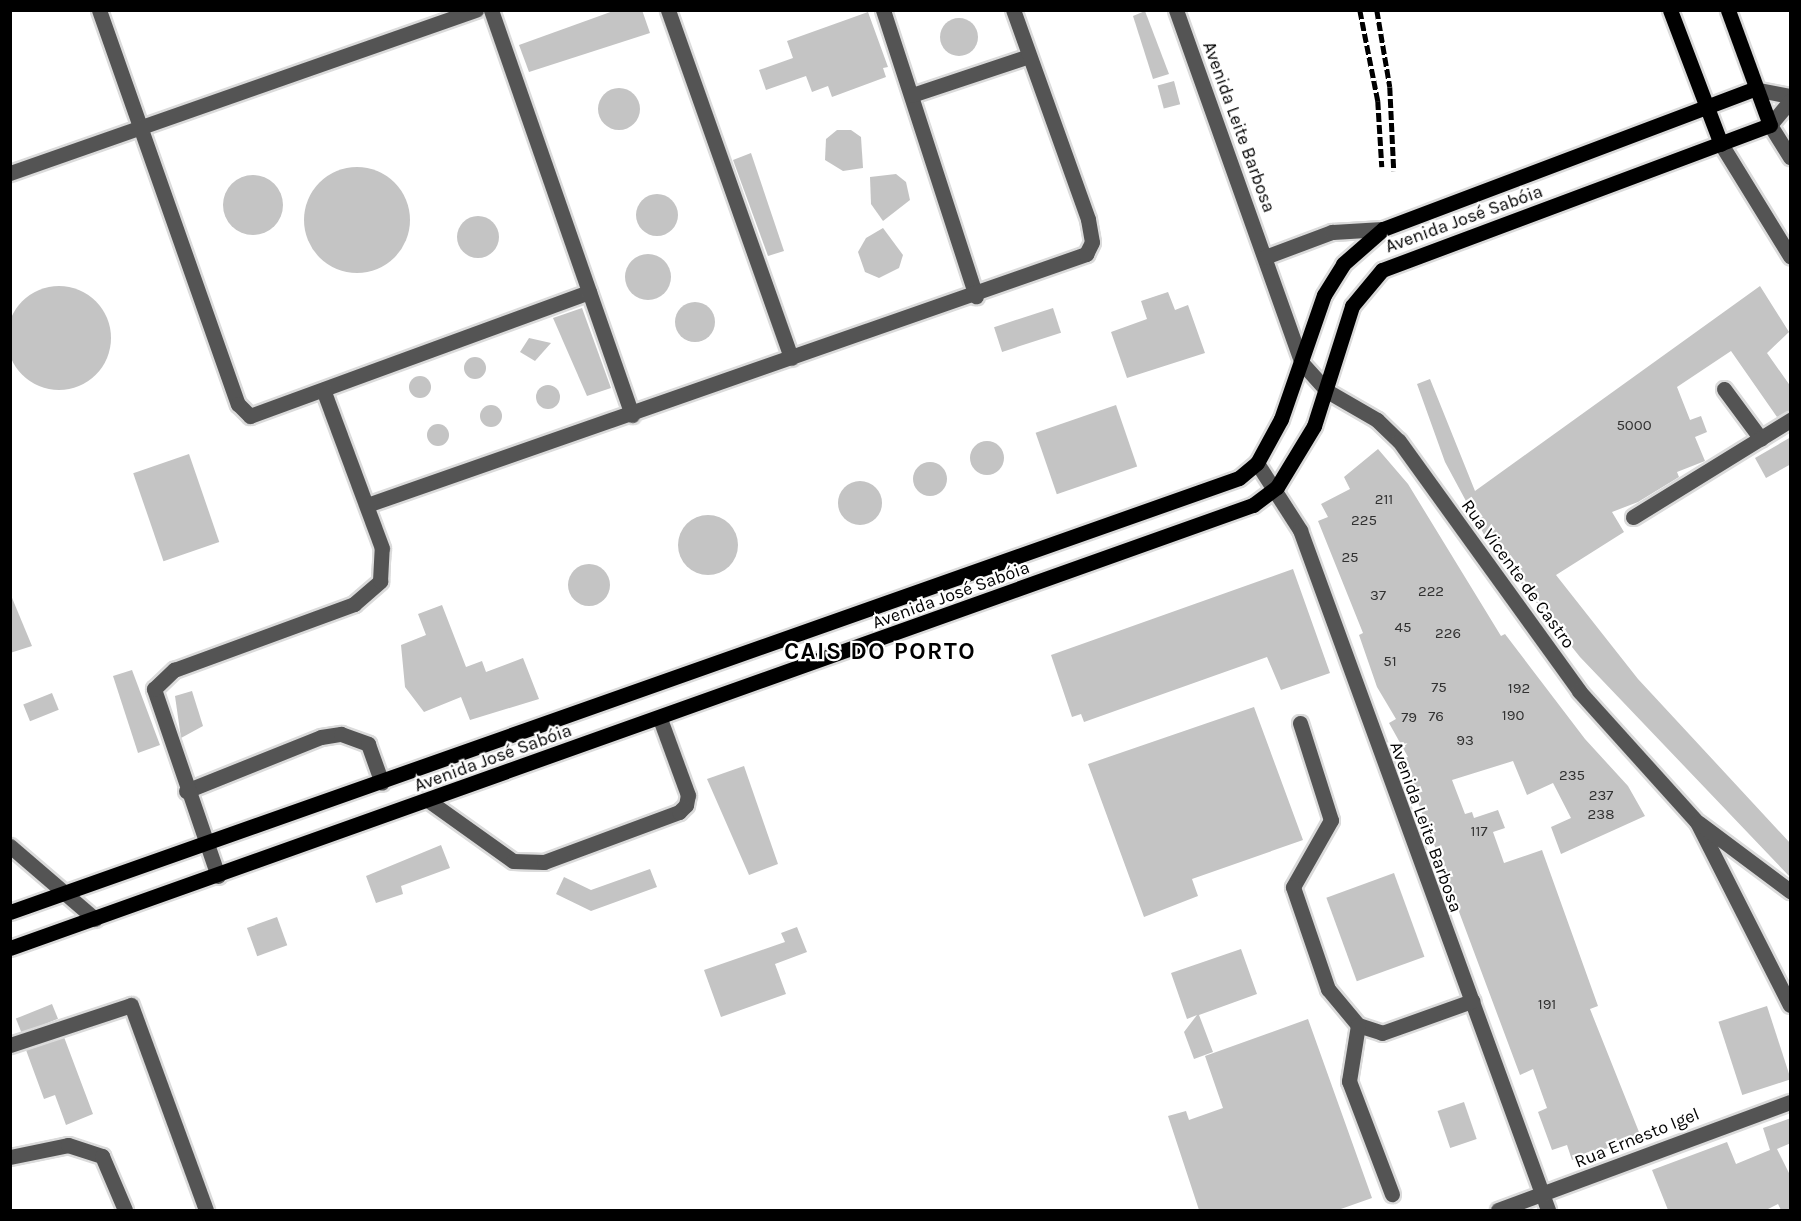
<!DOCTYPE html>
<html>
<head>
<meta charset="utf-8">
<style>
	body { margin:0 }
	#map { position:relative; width:1801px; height:1221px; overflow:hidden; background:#fff; font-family:Karla,sans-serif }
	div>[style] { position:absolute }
	.building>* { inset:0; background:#c4c4c4; transform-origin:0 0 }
	.round { border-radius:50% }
	.roads { filter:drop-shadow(2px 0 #dbdbdb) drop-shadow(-2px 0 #dbdbdb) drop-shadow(0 2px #dbdbdb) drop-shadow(0 -2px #dbdbdb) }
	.minor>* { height:15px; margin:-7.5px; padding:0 7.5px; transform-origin:7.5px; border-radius:7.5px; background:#545454 }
	.major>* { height:15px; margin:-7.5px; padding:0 7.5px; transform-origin:7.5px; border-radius:7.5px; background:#000 }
	.rail>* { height:4.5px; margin-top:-2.25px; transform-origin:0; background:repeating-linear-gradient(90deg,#000 0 9px,transparent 0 12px) }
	span { translate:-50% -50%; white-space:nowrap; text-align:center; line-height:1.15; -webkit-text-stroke:4.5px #fff; paint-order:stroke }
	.number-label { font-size:15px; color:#313131 }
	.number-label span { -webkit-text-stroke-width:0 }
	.street-label { font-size:18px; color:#000 }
	.district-label { font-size:24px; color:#000; font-weight:700; letter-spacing:1.5px }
	.frame { position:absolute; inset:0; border:12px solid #000; pointer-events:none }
</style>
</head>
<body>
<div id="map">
	<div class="building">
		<i style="clip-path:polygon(616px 10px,642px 10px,650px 33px,529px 72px,519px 45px)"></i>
		<i style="clip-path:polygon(1145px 11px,1169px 74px,1153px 79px,1133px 16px)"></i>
		<i style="clip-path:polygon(868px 12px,888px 67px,883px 68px,886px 77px,832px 97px,828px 86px,812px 92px,806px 76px,766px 90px,759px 70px,793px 58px,787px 41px)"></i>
		<i class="round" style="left:940px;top:18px;width:38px;height:38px"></i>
		<i style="left:1174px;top:81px;width:24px;height:17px;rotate:75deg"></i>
		<i class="round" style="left:598px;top:88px;width:42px;height:42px"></i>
		<i style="clip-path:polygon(837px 130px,851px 130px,861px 137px,863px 168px,843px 171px,825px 160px,826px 139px)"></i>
		<i style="clip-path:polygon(751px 153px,784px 251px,768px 256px,733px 160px)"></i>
		<i class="round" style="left:304px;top:167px;width:106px;height:106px"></i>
		<i style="clip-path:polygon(896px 174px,906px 182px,910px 200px,883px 221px,871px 204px,870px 177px)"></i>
		<i class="round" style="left:223px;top:175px;width:60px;height:60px"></i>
		<i class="round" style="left:636px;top:194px;width:42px;height:42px"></i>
		<i class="round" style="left:457px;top:216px;width:42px;height:42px"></i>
		<i style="clip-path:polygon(883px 228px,903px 255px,899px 268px,879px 278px,865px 272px,858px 252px,866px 238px)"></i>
		<i class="round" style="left:625px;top:254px;width:46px;height:46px"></i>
		<i class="round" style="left:7px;top:286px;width:104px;height:104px"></i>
		<i style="clip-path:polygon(1760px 286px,1789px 332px,1767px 353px,1791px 387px,1791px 410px,1777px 417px,1731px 351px,1677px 387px,1690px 420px,1701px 416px,1707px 432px,1695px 437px,1705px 461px,1677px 472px,1679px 477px,1638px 502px,1612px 512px,1624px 532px,1556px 575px,1638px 679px,1791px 844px,1791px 878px,1580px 657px,1488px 542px,1445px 462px,1417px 384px,1430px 379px,1475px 491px)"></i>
		<i style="clip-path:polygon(1168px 292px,1175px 310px,1188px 305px,1205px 353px,1127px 378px,1111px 332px,1147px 319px,1141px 301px)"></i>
		<i class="round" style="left:675px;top:302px;width:40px;height:40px"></i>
		<i style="clip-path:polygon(582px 308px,611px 388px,587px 396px,553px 318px)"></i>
		<i style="left:1053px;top:308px;width:26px;height:62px;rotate:72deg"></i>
		<i style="clip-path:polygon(529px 338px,551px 343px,535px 361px,520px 352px)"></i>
		<i class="round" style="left:464px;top:357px;width:22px;height:22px"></i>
		<i class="round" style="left:409px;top:376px;width:22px;height:22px"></i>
		<i class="round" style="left:536px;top:385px;width:24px;height:24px"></i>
		<i class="round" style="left:480px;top:405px;width:22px;height:22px"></i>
		<i style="left:1116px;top:405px;width:65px;height:85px;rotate:71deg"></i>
		<i class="round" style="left:427px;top:424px;width:22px;height:22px"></i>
		<i style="clip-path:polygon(1791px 437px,1791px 464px,1766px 478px,1755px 458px)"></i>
		<i class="round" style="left:970px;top:441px;width:34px;height:34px"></i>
		<i style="clip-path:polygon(1378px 449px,1408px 484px,1501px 636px,1505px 634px,1585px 739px,1628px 786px,1645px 816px,1561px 854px,1551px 827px,1571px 818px,1553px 783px,1527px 795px,1513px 761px,1452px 780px,1465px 814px,1472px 812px,1474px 818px,1498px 810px,1505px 828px,1493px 832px,1504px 863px,1542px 850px,1598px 1006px,1590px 1009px,1641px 1137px,1572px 1160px,1567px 1145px,1552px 1150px,1538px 1112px,1547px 1108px,1533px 1069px,1520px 1075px,1409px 778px,1402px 759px,1408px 757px,1389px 723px,1396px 719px,1377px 687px,1359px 635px,1363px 633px,1318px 521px,1328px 517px,1321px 504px,1350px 489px,1344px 477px)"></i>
		<i style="left:189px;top:454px;width:93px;height:59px;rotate:71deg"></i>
		<i class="round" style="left:913px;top:462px;width:34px;height:34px"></i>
		<i class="round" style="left:838px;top:481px;width:44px;height:44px"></i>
		<i class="round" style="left:678px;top:515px;width:60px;height:60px"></i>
		<i class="round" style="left:568px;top:564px;width:42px;height:42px"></i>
		<i style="clip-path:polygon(1293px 569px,1330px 673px,1281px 690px,1267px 657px,1084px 722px,1081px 714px,1072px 717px,1051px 655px)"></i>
		<i style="clip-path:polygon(10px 593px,32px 646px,10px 653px)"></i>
		<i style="clip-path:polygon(442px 605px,466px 667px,482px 661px,486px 672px,523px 658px,539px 699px,470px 720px,461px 697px,424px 712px,405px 687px,401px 645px,426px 635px,418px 614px)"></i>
		<i style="clip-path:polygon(132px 670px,160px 745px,138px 753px,113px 676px)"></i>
		<i style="clip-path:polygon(192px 691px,203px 726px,181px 738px,175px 696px)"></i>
		<i style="left:52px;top:693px;width:18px;height:31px;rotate:68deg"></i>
		<i style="clip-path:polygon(1254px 707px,1303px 840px,1192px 879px,1198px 896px,1144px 917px,1088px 764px)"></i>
		<i style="clip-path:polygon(744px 766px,778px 864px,749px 875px,707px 779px)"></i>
		<i style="clip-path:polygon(441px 845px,450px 868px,401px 886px,403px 894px,376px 903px,366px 876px)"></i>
		<i style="clip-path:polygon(650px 869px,657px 887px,591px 911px,556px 894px,564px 877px,591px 890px)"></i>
		<i style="left:1394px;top:873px;width:89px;height:72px;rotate:70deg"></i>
		<i style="left:277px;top:917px;width:30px;height:32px;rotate:70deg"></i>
		<i style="clip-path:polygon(797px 927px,807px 952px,775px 964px,786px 994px,721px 1017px,704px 970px,785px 942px,781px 933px)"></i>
		<i style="clip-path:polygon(1241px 949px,1257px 994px,1199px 1015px,1213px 1052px,1194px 1059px,1184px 1032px,1197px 1015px,1187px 1019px,1171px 973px)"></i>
		<i style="left:52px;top:1004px;width:16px;height:39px;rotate:68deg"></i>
		<i style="left:1767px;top:1006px;width:77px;height:51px;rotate:72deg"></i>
		<i style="clip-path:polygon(1308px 1019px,1372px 1198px,1338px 1210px,1199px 1210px,1168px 1116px,1186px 1111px,1189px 1120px,1223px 1108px,1205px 1056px)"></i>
		<i style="clip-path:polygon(64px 1037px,93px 1114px,66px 1125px,55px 1095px,44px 1099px,26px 1050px)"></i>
		<i style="left:1464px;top:1102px;width:39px;height:28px;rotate:71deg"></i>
		<i style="clip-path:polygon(1791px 1118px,1791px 1143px,1777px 1149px,1791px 1177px,1791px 1210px,1781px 1210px,1778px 1204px,1766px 1210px,1668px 1210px,1652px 1170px,1727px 1142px,1736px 1164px,1770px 1150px,1763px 1128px)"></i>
	</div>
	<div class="roads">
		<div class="minor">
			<i style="left:99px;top:10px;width:418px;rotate:70.6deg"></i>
			<i style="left:238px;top:404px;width:17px;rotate:45deg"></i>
			<i style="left:250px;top:416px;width:361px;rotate:-20.1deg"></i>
			<i style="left:491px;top:10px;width:429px;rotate:70.8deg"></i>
			<i style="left:668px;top:10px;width:369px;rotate:70.5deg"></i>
			<i style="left:883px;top:10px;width:301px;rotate:72deg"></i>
			<i style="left:1176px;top:10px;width:374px;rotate:70.4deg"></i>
			<i style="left:1301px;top:362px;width:39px;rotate:48deg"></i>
			<i style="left:1327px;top:391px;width:58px;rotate:30.1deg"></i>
			<i style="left:1377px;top:420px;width:30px;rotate:44deg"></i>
			<i style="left:1399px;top:441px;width:308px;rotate:54.2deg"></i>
			<i style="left:1579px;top:691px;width:176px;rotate:48deg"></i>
			<i style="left:1697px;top:822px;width:205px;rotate:63.1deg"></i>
			<i style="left:1754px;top:89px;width:37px;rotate:11deg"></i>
			<i style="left:912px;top:95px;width:123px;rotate:-18.4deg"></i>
			<i style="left:1790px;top:101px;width:31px;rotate:130deg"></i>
			<i style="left:1770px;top:125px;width:38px;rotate:58deg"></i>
			<i style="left:1721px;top:144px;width:132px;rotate:58.4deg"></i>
			<i style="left:10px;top:173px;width:494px;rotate:-19.3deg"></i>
			<i style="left:1265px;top:257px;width:72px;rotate:-20.5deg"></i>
			<i style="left:1332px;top:232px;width:51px;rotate:-3.4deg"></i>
			<i style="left:1724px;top:389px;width:62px;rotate:53.5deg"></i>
			<i style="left:1257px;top:463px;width:80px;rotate:57.3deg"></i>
			<i style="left:1300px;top:530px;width:724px;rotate:69.96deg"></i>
			<i style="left:367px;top:505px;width:762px;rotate:-19.24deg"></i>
			<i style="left:1086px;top:254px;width:13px;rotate:-63deg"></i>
			<i style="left:1092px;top:242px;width:23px;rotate:-100deg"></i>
			<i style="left:1088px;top:219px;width:222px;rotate:-109.7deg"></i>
			<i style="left:1633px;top:517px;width:185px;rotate:-31.7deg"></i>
			<i style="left:1300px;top:723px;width:102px;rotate:72.3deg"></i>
			<i style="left:1331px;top:820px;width:77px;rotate:119.6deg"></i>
			<i style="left:1293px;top:887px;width:108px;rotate:71.1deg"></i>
			<i style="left:1328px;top:989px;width:47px;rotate:50.2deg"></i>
			<i style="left:1358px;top:1025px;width:25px;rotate:18deg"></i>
			<i style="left:1382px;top:1033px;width:96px;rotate:-19.6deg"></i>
			<i style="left:186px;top:791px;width:145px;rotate:-21.8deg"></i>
			<i style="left:321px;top:737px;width:20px;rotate:-9deg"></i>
			<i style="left:341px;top:734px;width:29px;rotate:20deg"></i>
			<i style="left:368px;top:744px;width:41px;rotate:70.3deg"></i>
			<i style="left:429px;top:801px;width:103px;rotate:35.5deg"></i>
			<i style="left:513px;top:861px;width:31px;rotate:2deg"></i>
			<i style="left:544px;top:862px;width:144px;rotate:-20.3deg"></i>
			<i style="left:679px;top:812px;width:10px;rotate:-45deg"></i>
			<i style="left:686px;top:805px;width:10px;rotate:-79deg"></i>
			<i style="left:688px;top:795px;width:81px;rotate:-110.2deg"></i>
			<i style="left:1699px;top:823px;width:114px;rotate:36.8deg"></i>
			<i style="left:10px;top:846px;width:112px;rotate:40.7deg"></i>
			<i style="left:218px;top:876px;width:198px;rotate:-108.9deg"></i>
			<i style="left:154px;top:689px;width:28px;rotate:-44deg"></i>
			<i style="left:174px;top:670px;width:192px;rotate:-20.1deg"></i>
			<i style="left:354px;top:604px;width:35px;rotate:-41deg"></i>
			<i style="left:380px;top:581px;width:33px;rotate:-87deg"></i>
			<i style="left:382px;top:548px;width:166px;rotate:-110.4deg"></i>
			<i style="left:1358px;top:1025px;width:57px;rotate:99.1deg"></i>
			<i style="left:1349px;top:1081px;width:121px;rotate:69.2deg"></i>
			<i style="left:10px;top:1045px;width:127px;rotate:-18.3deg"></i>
			<i style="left:131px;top:1005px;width:218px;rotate:69.9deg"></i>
			<i style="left:10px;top:1157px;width:59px;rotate:-11.7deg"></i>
			<i style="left:68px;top:1145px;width:36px;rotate:18deg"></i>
			<i style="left:102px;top:1156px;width:59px;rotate:66.9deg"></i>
			<i style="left:1498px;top:1210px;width:311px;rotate:-20.3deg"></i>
		</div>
		<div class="major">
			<i style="left:1670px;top:10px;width:143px;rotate:69.2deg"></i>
			<i style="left:10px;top:912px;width:1303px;rotate:-19.45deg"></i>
			<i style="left:1239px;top:478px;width:23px;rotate:-40deg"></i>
			<i style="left:1257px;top:463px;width:50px;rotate:-61.4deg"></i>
			<i style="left:1281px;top:419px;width:131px;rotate:-70.9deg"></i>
			<i style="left:1324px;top:295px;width:36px;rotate:-58deg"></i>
			<i style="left:1343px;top:264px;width:53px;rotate:-41.2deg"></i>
			<i style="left:1383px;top:229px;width:397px;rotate:-20.7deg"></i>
			<i style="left:10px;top:948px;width:1320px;rotate:-19.62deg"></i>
			<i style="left:1253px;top:505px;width:30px;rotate:-37deg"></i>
			<i style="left:1277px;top:487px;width:71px;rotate:-58.8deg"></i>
			<i style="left:1314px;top:426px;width:126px;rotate:-72.4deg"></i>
			<i style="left:1352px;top:306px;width:47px;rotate:-50.2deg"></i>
			<i style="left:1382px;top:270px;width:414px;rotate:-20.5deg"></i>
			<i style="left:1770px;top:125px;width:122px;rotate:-110.1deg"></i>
		</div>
	</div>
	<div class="rail">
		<i style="left:1360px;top:10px;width:93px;rotate:78.8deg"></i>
		<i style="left:1378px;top:101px;width:66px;rotate:86.5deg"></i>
		<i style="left:1377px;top:10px;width:78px;rotate:80.4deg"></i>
		<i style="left:1390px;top:87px;width:84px;rotate:87.3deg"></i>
	</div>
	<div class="number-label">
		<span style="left:1634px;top:426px">5000</span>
		<span style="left:1384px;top:500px">211</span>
		<span style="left:1364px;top:521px">225</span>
		<span style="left:1350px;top:558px">25</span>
		<span style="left:1431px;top:592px">222</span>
		<span style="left:1378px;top:596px">37</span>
		<span style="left:1403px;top:628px">45</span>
		<span style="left:1448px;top:634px">226</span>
		<span style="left:1390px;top:662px">51</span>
		<span style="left:1439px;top:688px">75</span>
		<span style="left:1519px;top:689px">192</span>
		<span style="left:1513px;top:716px">190</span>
		<span style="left:1436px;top:717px">76</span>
		<span style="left:1409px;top:718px">79</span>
		<span style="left:1465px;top:741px">93</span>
		<span style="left:1572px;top:776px">235</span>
		<span style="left:1601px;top:796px">237</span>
		<span style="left:1601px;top:815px">238</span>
		<span style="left:1479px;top:832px">117</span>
		<span style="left:1547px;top:1005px">191</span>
	</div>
	<div class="street-label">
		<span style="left:1239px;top:127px;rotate:70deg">Avenida Leite Barbosa</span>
		<span style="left:1464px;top:219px;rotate:-20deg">Avenida José Sabóia</span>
		<span style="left:1518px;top:574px;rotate:54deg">Rua Vicente de Castro</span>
		<span style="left:951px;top:595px;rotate:-20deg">Avenida José Sabóia</span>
		<span style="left:493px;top:758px;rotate:-20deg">Avenida José Sabóia</span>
		<span style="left:1426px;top:827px;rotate:70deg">Avenida Leite Barbosa</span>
		<span style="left:1637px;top:1138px;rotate:-22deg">Rua Ernesto Igel</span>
	</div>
	<div class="district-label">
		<span style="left:880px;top:652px">CAIS DO PORTO</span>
	</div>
	<div class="frame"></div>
</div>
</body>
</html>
